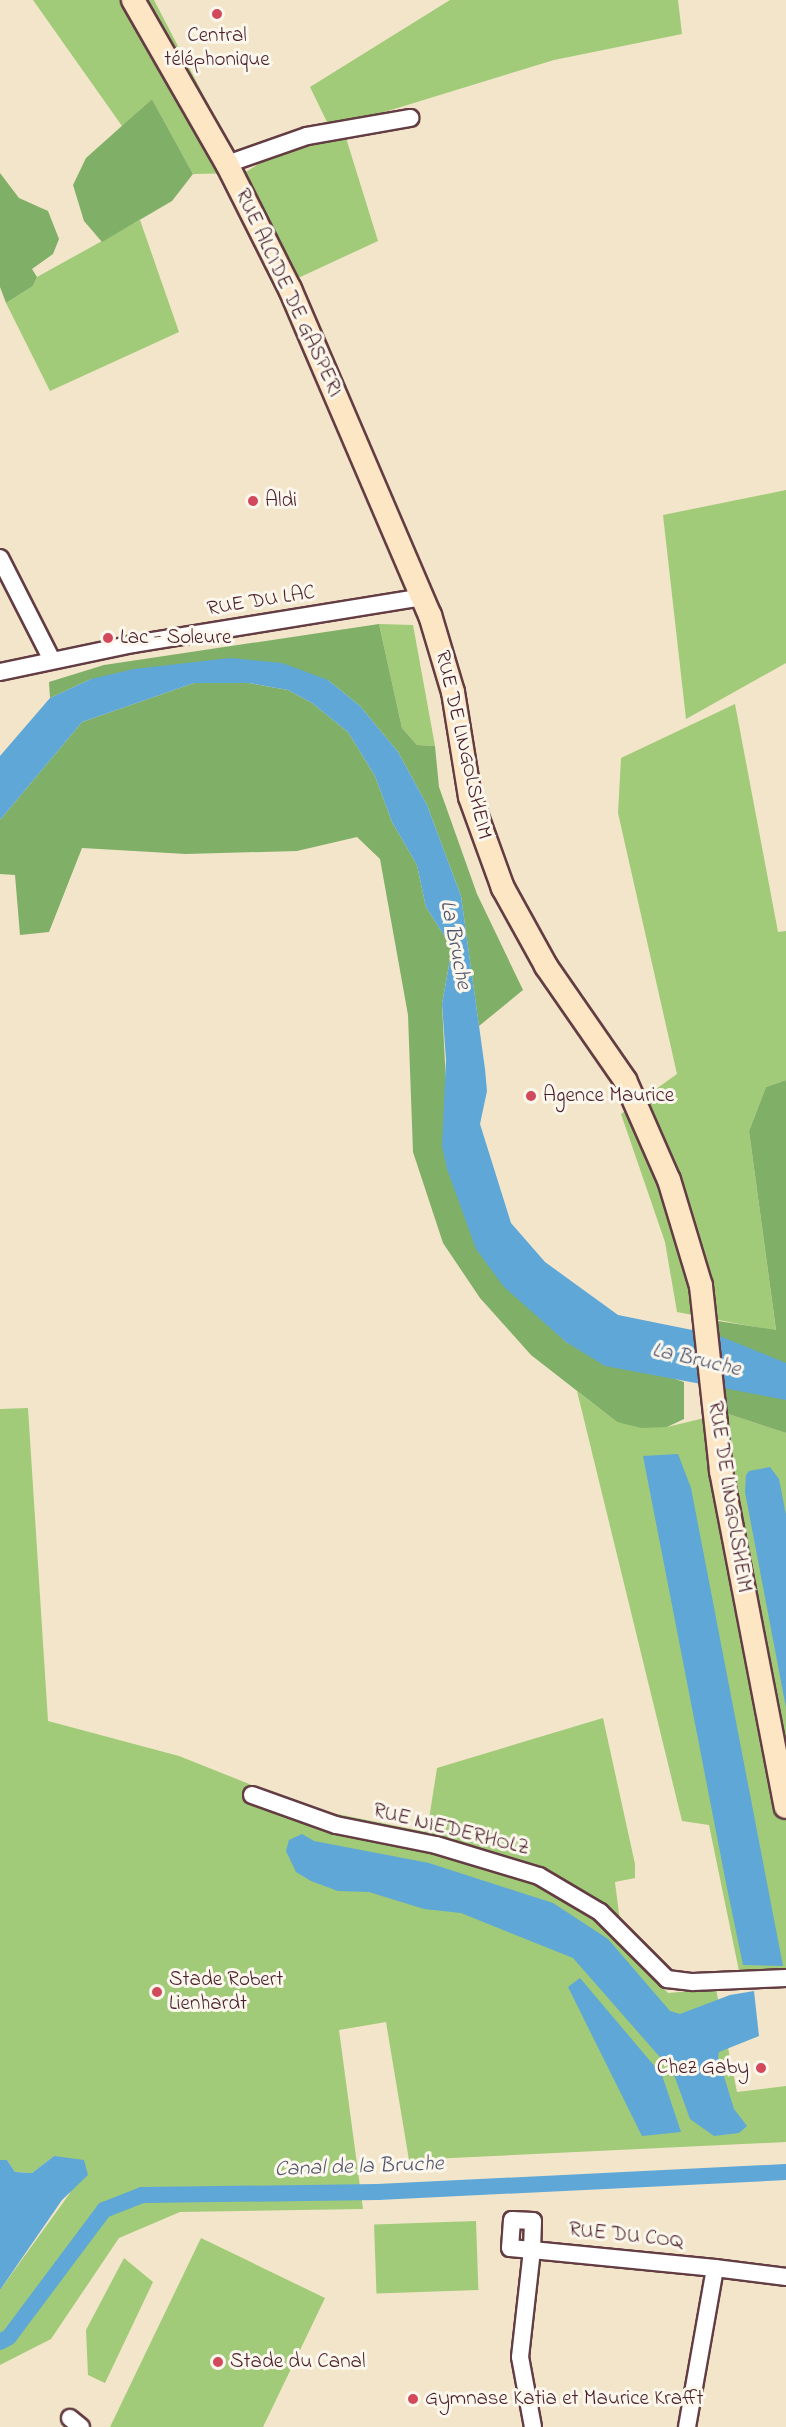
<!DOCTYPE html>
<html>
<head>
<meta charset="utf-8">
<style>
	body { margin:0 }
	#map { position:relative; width:786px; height:2427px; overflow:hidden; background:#f2e5ca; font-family:"Indie Flower",sans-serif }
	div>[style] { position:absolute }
	.green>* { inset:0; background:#a1cb78; transform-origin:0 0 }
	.forest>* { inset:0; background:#80af68 }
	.water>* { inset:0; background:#5ea7d6 }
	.canal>* { height:16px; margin:-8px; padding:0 8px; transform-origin:8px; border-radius:8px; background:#5ea7d6 }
	.roads { filter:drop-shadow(2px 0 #633d43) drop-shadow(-2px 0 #633d43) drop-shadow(0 2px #633d43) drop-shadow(0 -2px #633d43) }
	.street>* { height:16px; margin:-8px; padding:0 8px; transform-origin:8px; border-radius:8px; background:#fff }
	.secondary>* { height:22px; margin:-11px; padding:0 11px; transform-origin:11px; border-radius:11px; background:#fce6c4 }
	.dots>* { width:16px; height:16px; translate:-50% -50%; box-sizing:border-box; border:3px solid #fbf7ec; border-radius:50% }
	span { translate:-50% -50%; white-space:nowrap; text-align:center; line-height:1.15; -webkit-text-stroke:6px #fbf7ec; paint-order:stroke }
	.poi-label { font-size:21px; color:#4a1f2b }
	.left { translate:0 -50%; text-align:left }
	.right { translate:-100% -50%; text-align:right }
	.street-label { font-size:21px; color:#4a1f2b }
	.water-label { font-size:22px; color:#52556f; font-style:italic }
</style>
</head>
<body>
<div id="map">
	<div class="green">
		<i style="clip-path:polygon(33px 0,154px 0,244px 173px,327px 122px,310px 87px,450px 0,678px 0,682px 34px,554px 60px,342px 125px,378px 241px,296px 279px,244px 173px,193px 174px,152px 99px,122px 126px)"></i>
		<i style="clip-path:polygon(140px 220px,179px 332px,50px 391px,6px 303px,33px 286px,37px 277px)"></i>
		<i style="clip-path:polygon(786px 490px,786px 663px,686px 719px,663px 515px)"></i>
		<i style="clip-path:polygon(379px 624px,413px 625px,435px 746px,417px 745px,402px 728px)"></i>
		<i style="clip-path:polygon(735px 704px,778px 932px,786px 931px,786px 1080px,766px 1087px,749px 1131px,776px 1331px,677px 1312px,665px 1242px,621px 1114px,677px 1074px,618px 813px,621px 758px)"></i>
		<i style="clip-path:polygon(577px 1391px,617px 1422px,667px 1427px,725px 1413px,786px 1433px,786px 1970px,739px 1971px,709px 1825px,682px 1821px)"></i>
		<i style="clip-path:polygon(28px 1408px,48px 1721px,179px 1756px,312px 1809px,427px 1832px,437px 1768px,603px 1718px,635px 1864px,635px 1878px,615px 1882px,619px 1914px,632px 1954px,668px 1993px,716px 1989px,737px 2092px,786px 2086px,786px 2142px,409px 2160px,386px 2022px,339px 2030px,363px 2209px,180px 2212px,119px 2238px,51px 2339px,0 2365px,0 2290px,70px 2193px,54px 2156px,32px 2173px,15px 2172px,7px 2160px,0 2160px,0 1409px)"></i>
		<i style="left:476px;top:2221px;width:69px;height:102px;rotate:88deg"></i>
		<i style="clip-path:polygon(201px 2238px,325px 2298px,263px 2427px,110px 2427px)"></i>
		<i style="clip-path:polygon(124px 2258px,153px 2282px,105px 2383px,88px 2375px,86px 2330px)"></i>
	</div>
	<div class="forest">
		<i style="clip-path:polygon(152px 99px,193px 174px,172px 201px,102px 242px,84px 221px,73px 185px,86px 158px)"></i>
		<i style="clip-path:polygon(0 173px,19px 198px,48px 211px,59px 239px,53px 254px,32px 269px,37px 277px,33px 286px,6px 303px,0 287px)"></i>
		<i style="clip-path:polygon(379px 624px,402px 728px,417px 745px,435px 746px,439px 787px,477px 894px,523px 990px,479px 1026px,461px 896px,427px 805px,398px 752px,360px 706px,328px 680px,91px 679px,50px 698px,49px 682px,104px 665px)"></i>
		<i style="clip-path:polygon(194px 683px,249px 683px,288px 690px,312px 703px,348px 732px,375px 776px,392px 822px,417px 865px,426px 907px,452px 948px,442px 1004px,446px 1083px,545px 1320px,566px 1342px,684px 1382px,684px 1419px,667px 1427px,641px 1428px,617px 1422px,531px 1355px,480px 1298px,443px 1243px,413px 1152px,408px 1015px,380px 859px,357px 837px,297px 851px,186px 854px,82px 848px,49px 932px,20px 935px,15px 875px,0 874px,0 820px,82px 722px)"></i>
		<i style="clip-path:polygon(786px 1080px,786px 1433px,725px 1413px,718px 1321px,776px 1330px,749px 1131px,766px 1087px)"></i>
	</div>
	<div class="water">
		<i style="clip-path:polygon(230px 658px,282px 663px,328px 680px,360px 706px,398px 752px,427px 805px,461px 896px,485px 1069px,487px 1091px,480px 1124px,511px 1223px,545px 1262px,618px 1315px,717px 1335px,786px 1363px,786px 1400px,605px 1366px,566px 1342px,504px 1287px,476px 1249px,447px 1169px,442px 1146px,446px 1060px,442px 1004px,452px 948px,426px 907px,417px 865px,392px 822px,375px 776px,348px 732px,312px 703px,288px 690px,249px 683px,194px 683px,82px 722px,0 820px,0 756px,50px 698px,91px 679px,134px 669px)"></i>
		<i style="clip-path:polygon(678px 1454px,691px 1488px,783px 1966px,743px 1965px,726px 1883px,643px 1456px)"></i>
		<i style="clip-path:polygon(770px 1467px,779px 1479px,786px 1515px,786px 1708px,745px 1492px,746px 1475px,749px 1471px)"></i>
		<i style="clip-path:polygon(302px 1834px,314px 1841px,429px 1863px,553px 1903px,608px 1939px,670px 2011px,680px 2014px,730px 1995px,754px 1991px,759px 2036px,719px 2052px,718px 2057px,734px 2109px,747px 2126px,739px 2133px,714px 2136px,690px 2119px,673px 2072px,573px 1958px,461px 1913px,424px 1909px,369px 1892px,338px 1891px,311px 1881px,296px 1872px,286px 1851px,289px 1840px)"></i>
		<i style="clip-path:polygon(580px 1978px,662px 2075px,681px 2132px,642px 2136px,568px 1987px)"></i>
		<i style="clip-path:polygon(54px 2156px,84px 2160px,88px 2175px,62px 2200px,0 2290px,0 2160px,7px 2160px,15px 2172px,32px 2173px)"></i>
	</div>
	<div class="canal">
		<i style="left:0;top:2342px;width:10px;rotate:-29deg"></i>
		<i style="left:9px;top:2337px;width:159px;rotate:-53.2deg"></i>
		<i style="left:104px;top:2210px;width:41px;rotate:-21.5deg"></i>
		<i style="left:142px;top:2195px;width:236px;rotate:-0.7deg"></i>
		<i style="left:378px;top:2192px;width:408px;rotate:-2.8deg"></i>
	</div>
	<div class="roads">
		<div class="street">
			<i style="left:227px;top:164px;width:85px;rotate:-19.3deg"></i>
			<i style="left:307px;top:136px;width:105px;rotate:-9.9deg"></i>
			<i style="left:0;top:558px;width:114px;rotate:63deg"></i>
			<i style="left:0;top:672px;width:136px;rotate:-11.9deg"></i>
			<i style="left:133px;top:644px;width:293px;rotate:-9.2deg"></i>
			<i style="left:252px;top:1795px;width:89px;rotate:19.7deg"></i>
			<i style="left:336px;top:1825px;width:102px;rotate:11.3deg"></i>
			<i style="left:436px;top:1845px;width:108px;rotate:16.8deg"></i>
			<i style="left:539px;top:1876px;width:71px;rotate:30.5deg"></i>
			<i style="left:600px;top:1912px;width:95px;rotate:45deg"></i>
			<i style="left:667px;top:1979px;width:26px;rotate:7deg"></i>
			<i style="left:693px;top:1982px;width:93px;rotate:-2.5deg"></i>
			<i style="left:70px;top:2418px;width:14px;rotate:39deg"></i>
			<i style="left:533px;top:2427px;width:71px;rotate:-100.5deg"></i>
			<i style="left:520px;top:2357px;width:108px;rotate:-83.6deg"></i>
			<i style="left:532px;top:2250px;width:29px;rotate:-88deg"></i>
			<i style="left:533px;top:2221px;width:21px;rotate:-177deg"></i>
			<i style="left:512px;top:2220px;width:28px;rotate:94deg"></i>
			<i style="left:510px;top:2248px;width:22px;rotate:5deg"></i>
			<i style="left:532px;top:2250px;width:184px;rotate:5.6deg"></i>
			<i style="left:715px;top:2268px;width:72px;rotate:7.2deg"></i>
			<i style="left:687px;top:2427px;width:161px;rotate:-80deg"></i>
		</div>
		<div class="secondary">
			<i style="left:133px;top:0;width:189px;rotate:60.2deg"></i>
			<i style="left:227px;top:164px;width:140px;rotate:63.3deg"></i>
			<i style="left:290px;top:289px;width:355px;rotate:66.8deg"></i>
			<i style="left:430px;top:615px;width:80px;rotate:73.4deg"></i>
			<i style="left:453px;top:692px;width:106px;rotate:80.8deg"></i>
			<i style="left:470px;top:797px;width:97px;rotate:70.1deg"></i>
			<i style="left:503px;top:888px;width:89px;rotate:61.1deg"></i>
			<i style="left:546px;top:966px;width:139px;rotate:55.3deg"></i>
			<i style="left:625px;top:1080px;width:109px;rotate:66.3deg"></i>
			<i style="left:669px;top:1180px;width:111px;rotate:73.2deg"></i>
			<i style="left:701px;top:1286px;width:186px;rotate:83.8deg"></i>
			<i style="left:721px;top:1471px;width:342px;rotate:79.1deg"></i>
		</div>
	</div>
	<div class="dots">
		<i style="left:217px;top:14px;background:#d1495b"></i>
		<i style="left:253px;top:501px;background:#d1495b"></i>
		<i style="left:108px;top:638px;background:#d1495b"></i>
		<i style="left:531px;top:1096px;background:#d1495b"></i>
		<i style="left:157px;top:1992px;background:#d1495b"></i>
		<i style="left:761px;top:2068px;background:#d1495b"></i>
		<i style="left:218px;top:2362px;background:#d1495b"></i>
		<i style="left:413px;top:2399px;background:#d1495b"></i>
	</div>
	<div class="poi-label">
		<span style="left:217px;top:48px">Central<br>téléphonique</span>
		<span class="left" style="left:265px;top:501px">Aldi</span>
		<span class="left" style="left:120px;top:638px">Lac - Soleure</span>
		<span class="left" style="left:543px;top:1096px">Agence Maurice</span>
		<span class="left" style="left:169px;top:1992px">Stade Robert<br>Lienhardt</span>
		<span class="right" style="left:749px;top:2068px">Chez Gaby</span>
		<span class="left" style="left:230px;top:2362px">Stade du Canal</span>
		<span class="left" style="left:425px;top:2399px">Gymnase Katia et Maurice Krafft</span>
	</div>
	<div class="street-label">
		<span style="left:288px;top:293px;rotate:65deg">RUE ALCIDE DE GASPERI</span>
		<span style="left:261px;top:601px;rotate:-9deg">RUE DU LAC</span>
		<span style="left:463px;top:745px;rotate:77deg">RUE DE LINGOLSHEIM</span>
		<span style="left:729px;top:1497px;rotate:81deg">RUE DE LINGOLSHEIM</span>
		<span style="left:451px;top:1830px;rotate:14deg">RUE NIEDERHOLZ</span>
		<span style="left:626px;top:2236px;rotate:6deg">RUE DU COQ</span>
	</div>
	<div class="water-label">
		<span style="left:454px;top:945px;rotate:79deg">La Bruche</span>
		<span style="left:696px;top:1361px;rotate:13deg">La Bruche</span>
		<span style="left:359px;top:2168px;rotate:-2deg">Canal de la Bruche</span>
	</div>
</div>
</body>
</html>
